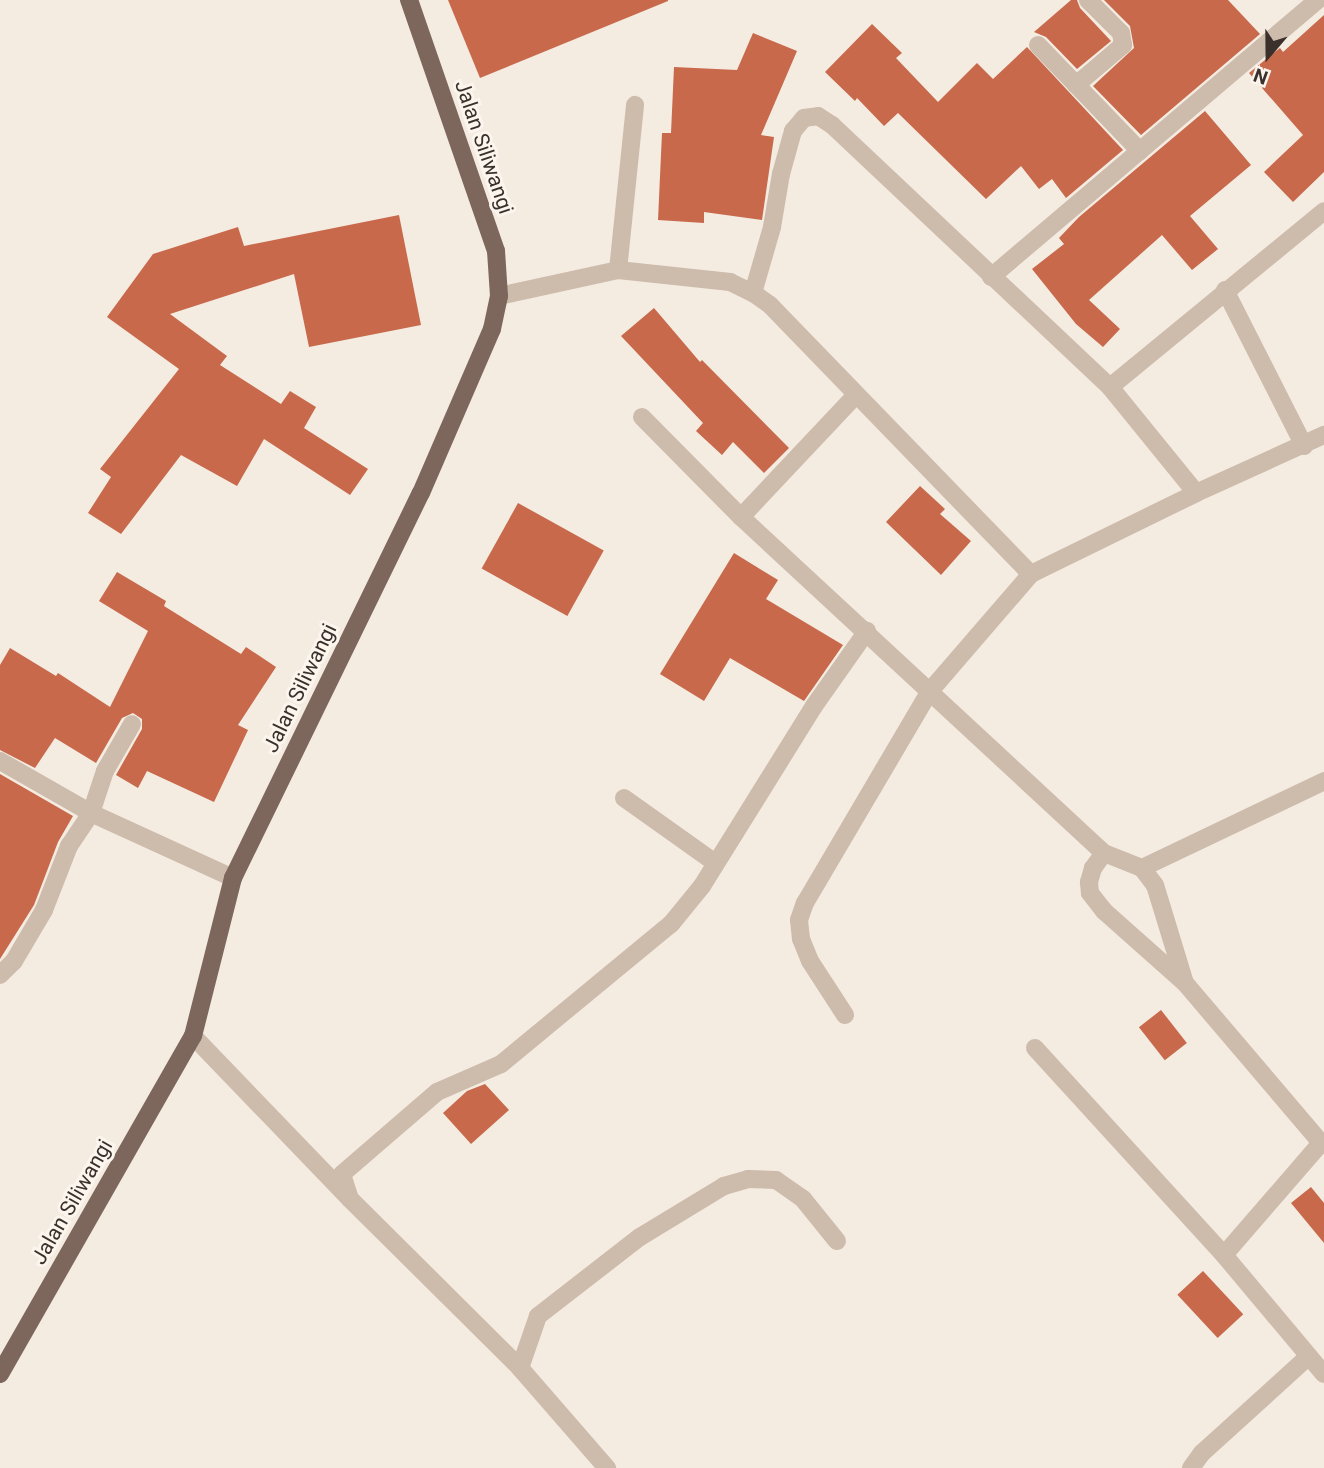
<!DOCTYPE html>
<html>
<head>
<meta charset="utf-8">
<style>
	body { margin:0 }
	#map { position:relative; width:1324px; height:1468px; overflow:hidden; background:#f4ebe1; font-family:Roboto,sans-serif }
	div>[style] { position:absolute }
	.building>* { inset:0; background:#c8694b; transform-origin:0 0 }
	.street>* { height:18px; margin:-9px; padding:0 9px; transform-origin:9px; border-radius:9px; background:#cdbbac }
	.primary>* { height:18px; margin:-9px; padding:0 9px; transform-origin:9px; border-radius:9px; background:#7d675c }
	span { translate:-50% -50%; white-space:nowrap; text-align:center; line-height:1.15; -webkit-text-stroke:6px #fbf5ee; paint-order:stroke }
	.street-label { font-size:21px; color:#3b302b }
	.north { position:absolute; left:1233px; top:21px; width:70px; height:70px; -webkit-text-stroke:5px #fbf5ee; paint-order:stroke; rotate:200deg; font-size:19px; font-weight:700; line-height:28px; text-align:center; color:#3b302b }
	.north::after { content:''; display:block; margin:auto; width:24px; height:32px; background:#3b302b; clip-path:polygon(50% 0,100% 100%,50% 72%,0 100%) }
</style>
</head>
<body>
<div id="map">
	<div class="building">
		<i style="clip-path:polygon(448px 0,668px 0,668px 1px,480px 78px)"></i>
		<i style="clip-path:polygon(1071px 0,1077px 0,1080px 8px,1111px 41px,1077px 69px,1046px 37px,1034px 32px)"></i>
		<i style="clip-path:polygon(1104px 0,1228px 0,1260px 34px,1141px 135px,1093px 86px,1134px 48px,1130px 26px)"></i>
		<i style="clip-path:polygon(1324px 15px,1324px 172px,1293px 202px,1264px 172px,1303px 135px,1249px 73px,1276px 51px,1280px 48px,1283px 52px)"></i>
		<i style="clip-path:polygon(872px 24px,902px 53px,896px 58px,938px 102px,977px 63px,993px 79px,1027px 47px,1123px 150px,1066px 198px,1052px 179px,1039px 189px,1021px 166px,986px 199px,898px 113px,884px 126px,857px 98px,855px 101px,825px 72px)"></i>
		<i style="clip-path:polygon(753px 33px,797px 51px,761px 135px,774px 137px,762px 220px,704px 212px,704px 223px,658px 220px,662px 133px,671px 133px,674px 67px,737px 70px)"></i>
		<i style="clip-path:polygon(1205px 111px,1251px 165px,1190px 216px,1218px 249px,1192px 270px,1162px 235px,1089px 300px,1120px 329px,1103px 347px,1076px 324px,1032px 269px,1064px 244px,1059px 238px,1079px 217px)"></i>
		<i style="clip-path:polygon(399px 215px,421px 325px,309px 347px,294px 274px,170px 314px,227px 356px,220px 365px,281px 404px,290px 391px,316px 407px,304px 428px,368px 469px,350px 495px,264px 439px,237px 486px,181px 455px,121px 534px,88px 513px,111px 477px,100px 469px,179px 369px,107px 317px,153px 254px,238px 227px,244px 246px)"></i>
		<i style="clip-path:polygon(654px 308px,700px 362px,702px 360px,789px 448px,764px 473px,733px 442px,722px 455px,696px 431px,703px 423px,621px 336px)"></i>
		<i style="clip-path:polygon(920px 486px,945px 509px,940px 514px,971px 541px,941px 575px,886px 522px)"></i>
		<i style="left:518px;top:503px;width:98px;height:75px;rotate:29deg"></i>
		<i style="clip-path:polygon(734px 553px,778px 580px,766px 599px,843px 645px,804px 701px,730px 658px,704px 701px,660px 674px)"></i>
		<i style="clip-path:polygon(117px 572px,166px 601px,164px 606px,241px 654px,246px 647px,276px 667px,238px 725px,248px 730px,214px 802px,147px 771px,138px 788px,116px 775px,142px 729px,142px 719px,133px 713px,122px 718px,96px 763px,55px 738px,35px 768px,0 750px,0 665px,10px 648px,56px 676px,58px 673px,110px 707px,148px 631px,99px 601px)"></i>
		<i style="clip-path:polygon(0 774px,73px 816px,58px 842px,34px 905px,0 959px)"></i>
		<i style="left:1161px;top:1010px;width:42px;height:28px;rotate:52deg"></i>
		<i style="clip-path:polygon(485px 1084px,509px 1110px,471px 1144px,443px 1113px,467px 1091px)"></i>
		<i style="clip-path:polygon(1311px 1187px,1324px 1203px,1324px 1243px,1291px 1203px)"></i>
		<i style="left:1203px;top:1271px;width:59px;height:35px;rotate:47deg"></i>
	</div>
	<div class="street">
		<i style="left:1038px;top:45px;width:147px;rotate:46.1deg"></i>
		<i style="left:1076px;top:85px;width:62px;rotate:-40.4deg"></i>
		<i style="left:1123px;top:45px;width:12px;rotate:-99deg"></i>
		<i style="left:1121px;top:33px;width:47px;rotate:-135deg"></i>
		<i style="left:618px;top:270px;width:166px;rotate:-84.1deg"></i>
		<i style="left:991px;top:277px;width:429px;rotate:-40.3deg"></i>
		<i style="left:1225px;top:290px;width:175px;rotate:63.1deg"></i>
		<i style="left:753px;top:293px;width:69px;rotate:-73.9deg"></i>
		<i style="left:772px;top:227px;width:54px;rotate:-80.4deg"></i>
		<i style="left:781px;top:174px;width:45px;rotate:-74.4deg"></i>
		<i style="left:793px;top:131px;width:17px;rotate:-50deg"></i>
		<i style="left:804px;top:118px;width:14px;rotate:-8deg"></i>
		<i style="left:818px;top:116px;width:17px;rotate:33deg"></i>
		<i style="left:832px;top:125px;width:382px;rotate:43.3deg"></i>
		<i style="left:1110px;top:387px;width:136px;rotate:50.9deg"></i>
		<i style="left:499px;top:296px;width:122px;rotate:-12.3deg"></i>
		<i style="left:618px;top:270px;width:113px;rotate:6.1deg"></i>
		<i style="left:730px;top:282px;width:25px;rotate:26deg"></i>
		<i style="left:753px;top:293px;width:21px;rotate:35deg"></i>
		<i style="left:770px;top:305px;width:375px;rotate:45.9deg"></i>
		<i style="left:1031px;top:574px;width:184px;rotate:-26.1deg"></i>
		<i style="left:1196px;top:493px;width:141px;rotate:-24.4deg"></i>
		<i style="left:1110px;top:387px;width:277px;rotate:-39.4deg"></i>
		<i style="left:642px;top:417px;width:141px;rotate:45.3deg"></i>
		<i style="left:741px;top:517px;width:495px;rotate:42.8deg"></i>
		<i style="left:1104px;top:853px;width:41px;rotate:21.5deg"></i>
		<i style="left:1142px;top:868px;width:21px;rotate:53deg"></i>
		<i style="left:1155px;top:885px;width:102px;rotate:73deg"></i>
		<i style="left:741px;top:517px;width:166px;rotate:-46.7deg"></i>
		<i style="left:0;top:761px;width:105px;rotate:29.7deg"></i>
		<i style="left:91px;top:813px;width:156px;rotate:24.6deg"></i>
		<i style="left:624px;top:798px;width:110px;rotate:35.4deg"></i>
		<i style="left:1104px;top:853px;width:19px;rotate:126deg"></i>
		<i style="left:1093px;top:868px;width:15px;rotate:106deg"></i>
		<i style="left:1089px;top:882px;width:11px;rotate:85deg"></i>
		<i style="left:1090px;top:893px;width:23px;rotate:52deg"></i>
		<i style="left:1104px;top:911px;width:108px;rotate:41.6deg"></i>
		<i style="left:1185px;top:983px;width:210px;rotate:49.6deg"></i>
		<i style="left:1321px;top:1143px;width:148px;rotate:130.9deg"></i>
		<i style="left:1142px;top:868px;width:202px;rotate:-25.5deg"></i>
		<i style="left:0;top:975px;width:20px;rotate:-45deg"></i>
		<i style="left:14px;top:961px;width:59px;rotate:-59.5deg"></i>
		<i style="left:44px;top:910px;width:69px;rotate:-68.7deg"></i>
		<i style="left:69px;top:846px;width:40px;rotate:-56deg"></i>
		<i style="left:91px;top:813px;width:44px;rotate:-71.6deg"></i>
		<i style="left:105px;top:771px;width:54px;rotate:-60.1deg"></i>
		<i style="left:845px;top:1015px;width:64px;rotate:-122.9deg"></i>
		<i style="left:810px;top:961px;width:24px;rotate:-112deg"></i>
		<i style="left:801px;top:939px;width:19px;rotate:-96deg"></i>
		<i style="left:799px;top:920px;width:18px;rotate:-71deg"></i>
		<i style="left:805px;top:903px;width:246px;rotate:-59.5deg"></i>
		<i style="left:930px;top:691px;width:155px;rotate:-49.2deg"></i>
		<i style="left:193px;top:1036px;width:226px;rotate:46.1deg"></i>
		<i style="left:350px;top:1199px;width:240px;rotate:44.8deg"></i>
		<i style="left:520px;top:1368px;width:133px;rotate:49deg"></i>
		<i style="left:1035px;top:1048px;width:280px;rotate:47.6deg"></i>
		<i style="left:1224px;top:1255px;width:155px;rotate:50deg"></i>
		<i style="left:350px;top:1199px;width:26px;rotate:-108deg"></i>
		<i style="left:342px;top:1174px;width:125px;rotate:-40.8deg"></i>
		<i style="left:437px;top:1092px;width:70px;rotate:-23.6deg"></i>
		<i style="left:501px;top:1064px;width:220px;rotate:-39.5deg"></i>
		<i style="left:671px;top:924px;width:49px;rotate:-50.8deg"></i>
		<i style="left:702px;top:886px;width:212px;rotate:-58.1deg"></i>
		<i style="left:814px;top:706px;width:92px;rotate:-54.8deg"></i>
		<i style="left:520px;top:1368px;width:55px;rotate:-70.9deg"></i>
		<i style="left:538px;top:1316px;width:129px;rotate:-37.8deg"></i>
		<i style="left:640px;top:1237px;width:98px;rotate:-31.3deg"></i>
		<i style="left:724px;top:1186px;width:25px;rotate:-16deg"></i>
		<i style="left:748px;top:1179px;width:28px;rotate:2deg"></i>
		<i style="left:776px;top:1180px;width:33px;rotate:35deg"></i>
		<i style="left:803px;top:1199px;width:54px;rotate:51deg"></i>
		<i style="left:1191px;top:1468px;width:19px;rotate:-54deg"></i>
		<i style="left:1202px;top:1453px;width:143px;rotate:-42.2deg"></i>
	</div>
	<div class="primary">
		<i style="left:0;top:1374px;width:389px;rotate:-60.3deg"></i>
		<i style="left:193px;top:1036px;width:163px;rotate:-75.8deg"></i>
		<i style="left:233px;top:878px;width:428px;rotate:-64deg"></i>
		<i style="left:421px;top:493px;width:179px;rotate:-66.6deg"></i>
		<i style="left:492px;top:329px;width:34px;rotate:-78deg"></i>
		<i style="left:499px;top:296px;width:45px;rotate:-93.8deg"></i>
		<i style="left:496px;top:251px;width:266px;rotate:-109.1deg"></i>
	</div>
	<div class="street-label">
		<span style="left:484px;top:147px;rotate:71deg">Jalan Siliwangi</span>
		<span style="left:300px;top:688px;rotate:-64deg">Jalan Siliwangi</span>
		<span style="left:72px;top:1202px;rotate:-60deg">Jalan Siliwangi</span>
	</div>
	<div class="north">N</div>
</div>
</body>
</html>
